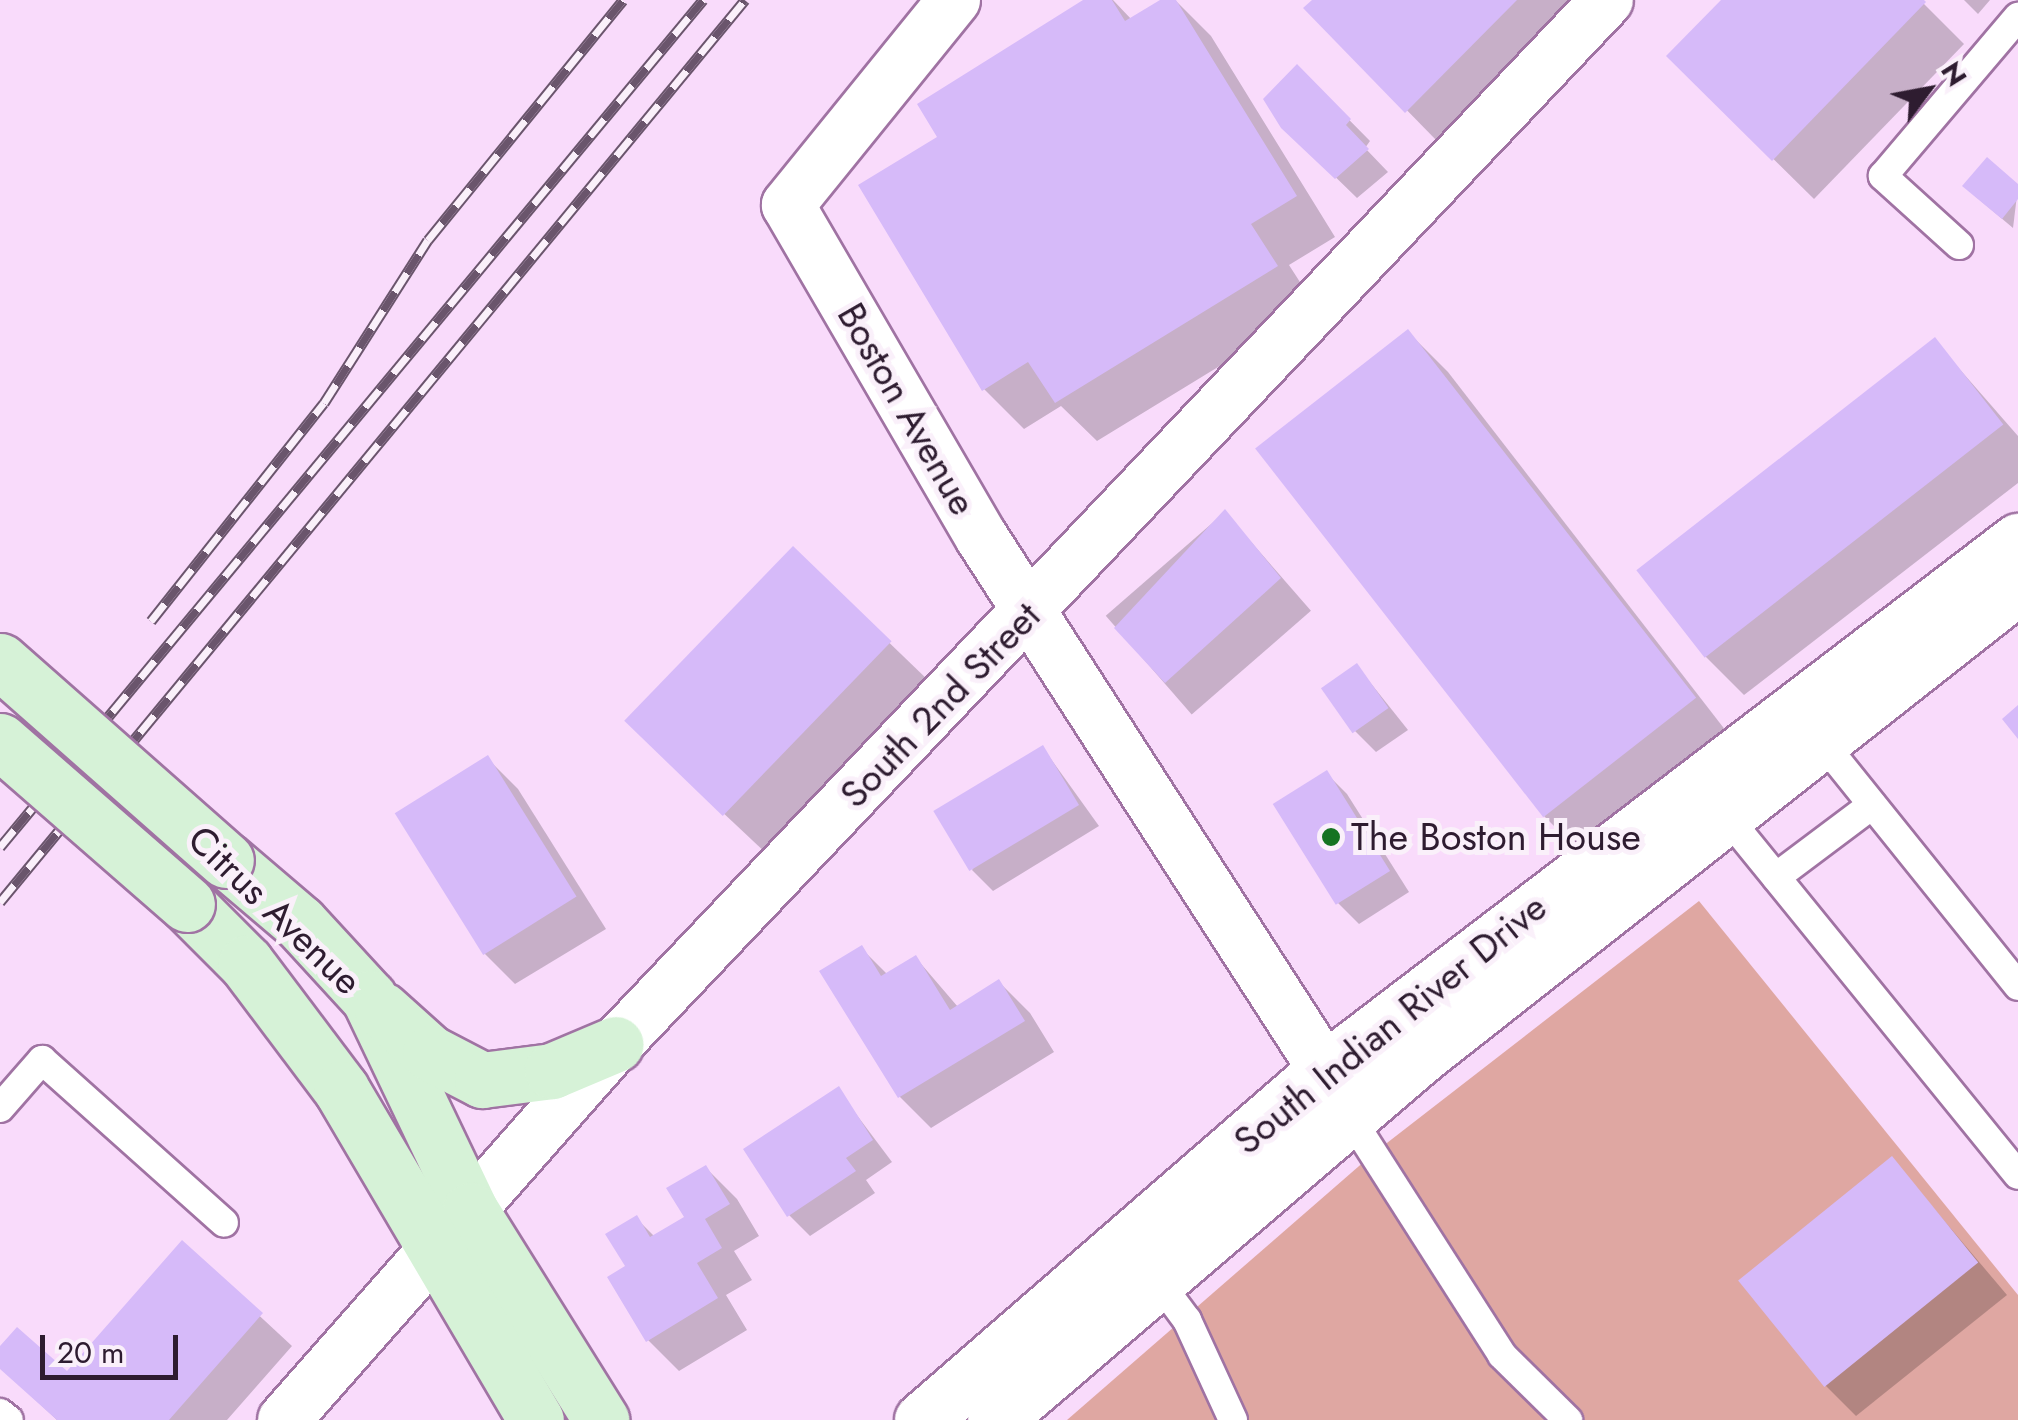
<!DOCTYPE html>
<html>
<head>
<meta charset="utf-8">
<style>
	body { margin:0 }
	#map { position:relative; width:2018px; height:1420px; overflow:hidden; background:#f9dbfb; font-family:Jost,sans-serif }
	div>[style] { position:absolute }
	.green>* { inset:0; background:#dfa7a2 }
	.shadow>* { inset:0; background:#0003; transform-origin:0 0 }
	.building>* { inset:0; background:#d6baf9; transform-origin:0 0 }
	.roads { filter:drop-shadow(2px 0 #a073a3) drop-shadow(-2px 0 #a073a3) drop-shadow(0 2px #a073a3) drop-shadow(0 -2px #a073a3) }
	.service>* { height:28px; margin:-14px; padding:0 14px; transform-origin:14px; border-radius:14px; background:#fff }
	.minor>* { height:52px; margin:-26px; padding:0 26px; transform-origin:26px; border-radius:26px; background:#fff }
	.tertiary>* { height:55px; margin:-27.5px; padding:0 27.5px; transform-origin:27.5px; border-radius:27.5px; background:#fff }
	.secondary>* { height:55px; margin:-27.5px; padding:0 27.5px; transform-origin:27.5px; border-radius:27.5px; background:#d6f2d7 }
	.rail>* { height:11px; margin-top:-5.5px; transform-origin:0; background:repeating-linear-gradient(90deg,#faf0fa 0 22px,#6a556c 0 44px); box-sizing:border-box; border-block:2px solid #6a556c }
	.bridges { filter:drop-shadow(2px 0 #a073a3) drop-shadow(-2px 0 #a073a3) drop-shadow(0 2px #a073a3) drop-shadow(0 -2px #a073a3) }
	.secondary-bridge>* { height:55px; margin:-27.5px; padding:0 27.5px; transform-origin:27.5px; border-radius:27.5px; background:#d6f2d7 }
	.dots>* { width:28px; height:28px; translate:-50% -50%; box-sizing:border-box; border:5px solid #faf0fa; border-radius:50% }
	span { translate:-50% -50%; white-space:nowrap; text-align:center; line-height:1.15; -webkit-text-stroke:10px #faf0fa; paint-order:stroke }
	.street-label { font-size:38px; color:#2e1c30 }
	.poi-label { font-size:38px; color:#2e1c30 }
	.left { translate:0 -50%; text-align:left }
	.north { position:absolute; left:1878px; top:40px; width:100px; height:100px; -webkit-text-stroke:8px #faf0fa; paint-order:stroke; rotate:58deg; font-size:28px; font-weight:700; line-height:40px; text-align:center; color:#2e1c30 }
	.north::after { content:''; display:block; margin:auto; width:35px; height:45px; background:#2e1c30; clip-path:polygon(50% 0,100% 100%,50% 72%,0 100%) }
	.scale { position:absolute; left:40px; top:1335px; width:138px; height:45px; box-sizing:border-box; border:5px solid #2e1c30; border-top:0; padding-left:12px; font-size:30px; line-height:35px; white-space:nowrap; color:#2e1c30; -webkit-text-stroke:8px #faf0fa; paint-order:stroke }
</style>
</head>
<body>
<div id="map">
	<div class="green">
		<i style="clip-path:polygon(1699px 901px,2018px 1295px,2018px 1420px,1067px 1420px,1374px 1153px)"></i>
	</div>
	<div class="shadow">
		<i style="clip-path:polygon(1088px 0,1113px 0,1132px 20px,1175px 0,1211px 36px,1335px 237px,1289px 265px,1316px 307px,1097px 441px,1061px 406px,1024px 429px,984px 389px,941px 138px)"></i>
		<i style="clip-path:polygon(1315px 0,1567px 0,1573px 6px,1438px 142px,1307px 8px)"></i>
		<i style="clip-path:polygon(1724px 0,1920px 0,1964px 44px,1814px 199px,1669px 56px)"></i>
		<i style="clip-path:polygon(1964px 0,1990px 0,1978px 14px)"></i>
		<i style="clip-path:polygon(1297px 67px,1370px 141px,1365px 148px,1388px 172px,1357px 198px,1283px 126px)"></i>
		<i style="clip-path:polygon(2018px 187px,2013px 228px,1975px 196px)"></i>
		<i style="clip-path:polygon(1408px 332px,1448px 372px,1733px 740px,1584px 856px,1544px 816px)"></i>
		<i style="clip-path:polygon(1935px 341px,2018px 436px,2018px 483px,1744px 695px,1704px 655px)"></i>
		<i style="left:1225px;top:512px;width:131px;height:158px;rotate:49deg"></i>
		<i style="clip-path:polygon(793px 550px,930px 682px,768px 855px,670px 763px)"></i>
		<i style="clip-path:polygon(1357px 666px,1408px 730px,1376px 752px,1355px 731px)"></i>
		<i style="clip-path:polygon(1043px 748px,1099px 826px,993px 891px,972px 870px)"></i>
		<i style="clip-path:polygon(487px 758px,518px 789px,606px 929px,515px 984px,484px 953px)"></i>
		<i style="clip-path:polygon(1326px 773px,1347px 794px,1409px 892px,1359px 924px,1338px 903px)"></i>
		<i style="clip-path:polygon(861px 948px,888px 975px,916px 958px,958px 1007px,999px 982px,1030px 1013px,1054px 1052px,931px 1128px,900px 1097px)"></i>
		<i style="clip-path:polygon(838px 1090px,892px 1162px,866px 1180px,875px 1193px,810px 1236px,789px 1215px)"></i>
		<i style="clip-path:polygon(1892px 1159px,2007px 1295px,1856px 1416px,1825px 1385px)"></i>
		<i style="clip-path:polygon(706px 1168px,737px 1199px,759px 1236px,734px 1251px,752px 1280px,726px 1295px,747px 1330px,679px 1371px,648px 1340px,628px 1267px,636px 1218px,655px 1237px,687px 1218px)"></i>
		<i style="clip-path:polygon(182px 1244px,292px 1346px,227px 1420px,57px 1420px,0 1367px,0 1349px,67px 1374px)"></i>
	</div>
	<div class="building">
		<i style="clip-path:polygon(1083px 0,1112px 0,1125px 21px,1160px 0,1176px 0,1297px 196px,1251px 224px,1278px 266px,1055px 403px,1028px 362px,982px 391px,858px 185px,937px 137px,917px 104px)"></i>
		<i style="clip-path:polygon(1312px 0,1517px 0,1405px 113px,1303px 8px)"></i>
		<i style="clip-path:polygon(1721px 0,1924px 0,1926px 2px,1772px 161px,1666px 56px)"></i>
		<i style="clip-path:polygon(1297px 64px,1351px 119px,1346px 125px,1369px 149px,1335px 179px,1281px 128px,1263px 99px)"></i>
		<i style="clip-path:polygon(1987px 157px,2018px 184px,2018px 199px,2002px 219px,1962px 186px)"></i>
		<i style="left:1408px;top:329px;width:468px;height:194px;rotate:52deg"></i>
		<i style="left:1935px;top:337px;width:111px;height:379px;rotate:52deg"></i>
		<i style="clip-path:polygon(1225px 509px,1281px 578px,1165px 683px,1114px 628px)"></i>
		<i style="left:793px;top:546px;width:137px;height:243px;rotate:44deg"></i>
		<i style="left:1357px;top:663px;width:55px;height:44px;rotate:55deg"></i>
		<i style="clip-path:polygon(2018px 705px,2018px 739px,2002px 719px)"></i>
		<i style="left:1043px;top:745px;width:70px;height:128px;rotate:59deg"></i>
		<i style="left:488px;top:755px;width:167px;height:110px;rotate:58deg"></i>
		<i style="left:1327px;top:770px;width:119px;height:64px;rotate:58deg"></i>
		<i style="clip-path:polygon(862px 945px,881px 976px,916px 955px,950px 1010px,999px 979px,1025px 1021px,898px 1098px,819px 971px)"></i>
		<i style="clip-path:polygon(839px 1086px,873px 1140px,846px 1158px,856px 1171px,787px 1217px,743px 1149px)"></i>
		<i style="left:1892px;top:1156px;width:137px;height:198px;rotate:51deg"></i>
		<i style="clip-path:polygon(706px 1165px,730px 1204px,705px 1219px,722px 1248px,697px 1263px,718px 1298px,646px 1342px,607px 1277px,625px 1266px,605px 1234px,637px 1215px,650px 1237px,684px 1217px,666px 1188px)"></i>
		<i style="clip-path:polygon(182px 1240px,263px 1313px,169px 1420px,57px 1420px,0 1369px,0 1346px,17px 1327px,67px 1371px)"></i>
	</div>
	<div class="roads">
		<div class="service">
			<i style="left:1959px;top:245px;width:103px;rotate:-137.8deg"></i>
			<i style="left:1883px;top:176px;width:209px;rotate:-49.7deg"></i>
			<i style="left:1822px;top:742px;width:313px;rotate:51.2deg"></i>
			<i style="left:1727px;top:817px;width:461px;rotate:50.9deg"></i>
			<i style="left:1776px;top:877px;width:120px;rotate:-36.9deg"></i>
			<i style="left:0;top:1108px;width:64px;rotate:-48.8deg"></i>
			<i style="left:42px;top:1060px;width:244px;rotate:41.8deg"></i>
			<i style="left:1350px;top:1117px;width:282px;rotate:57.4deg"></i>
			<i style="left:1502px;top:1355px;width:93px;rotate:44.6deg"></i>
			<i style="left:1158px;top:1281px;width:49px;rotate:53.4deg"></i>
			<i style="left:1187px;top:1320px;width:110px;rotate:65.3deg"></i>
			<i style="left:0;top:1413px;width:11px;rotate:38deg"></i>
		</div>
		<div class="minor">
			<i style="left:954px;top:0;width:264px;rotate:129deg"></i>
			<i style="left:788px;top:205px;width:385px;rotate:59.8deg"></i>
			<i style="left:982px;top:538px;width:633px;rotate:57.19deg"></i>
			<i style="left:284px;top:1420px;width:502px;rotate:-48.56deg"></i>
			<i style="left:616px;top:1044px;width:1439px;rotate:-46.49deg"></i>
		</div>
		<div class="tertiary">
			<i style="left:922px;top:1420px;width:534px;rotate:-40.97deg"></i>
			<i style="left:1325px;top:1070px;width:872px;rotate:-37.36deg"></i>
			<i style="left:995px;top:1420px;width:565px;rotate:-40.55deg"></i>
			<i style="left:1424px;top:1053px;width:756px;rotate:-38.17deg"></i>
		</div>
		<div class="secondary">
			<i style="left:226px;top:860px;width:97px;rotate:40.4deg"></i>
			<i style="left:300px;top:923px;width:102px;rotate:47.4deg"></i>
			<i style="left:369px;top:998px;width:235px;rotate:64.5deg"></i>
			<i style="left:470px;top:1210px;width:248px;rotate:58deg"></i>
			<i style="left:187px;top:904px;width:83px;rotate:45deg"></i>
			<i style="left:246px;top:963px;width:158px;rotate:53deg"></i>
			<i style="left:341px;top:1089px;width:384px;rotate:59.5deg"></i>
			<i style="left:382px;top:1010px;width:64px;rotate:41.9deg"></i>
			<i style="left:430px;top:1053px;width:59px;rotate:27.4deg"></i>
			<i style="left:482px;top:1080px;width:71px;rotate:-7.3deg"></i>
			<i style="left:552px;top:1071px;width:69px;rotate:-22.9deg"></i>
		</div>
	</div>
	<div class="rail">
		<i style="left:151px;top:621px;width:278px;rotate:-51.6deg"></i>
		<i style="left:324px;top:403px;width:193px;rotate:-57.5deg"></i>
		<i style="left:428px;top:240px;width:309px;rotate:-50.9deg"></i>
		<i style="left:0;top:847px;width:1101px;rotate:-50.31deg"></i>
		<i style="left:0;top:902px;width:1170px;rotate:-50.45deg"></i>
	</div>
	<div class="bridges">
		<div class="secondary-bridge">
			<i style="left:0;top:661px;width:301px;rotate:41.4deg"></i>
			<i style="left:0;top:741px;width:248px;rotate:41.1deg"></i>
		</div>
	</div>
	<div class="dots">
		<i style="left:1331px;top:837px;background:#157322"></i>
	</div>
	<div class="street-label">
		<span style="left:907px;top:409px;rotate:60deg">Boston Avenue</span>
		<span style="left:940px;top:705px;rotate:-46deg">South 2nd Street</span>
		<span style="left:275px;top:910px;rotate:44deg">Citrus Avenue</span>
		<span style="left:1390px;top:1024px;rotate:-39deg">South Indian River Drive</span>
	</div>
	<div class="poi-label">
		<span class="left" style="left:1351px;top:837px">The Boston House</span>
	</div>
	<div class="north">N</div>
	<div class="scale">20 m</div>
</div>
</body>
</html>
